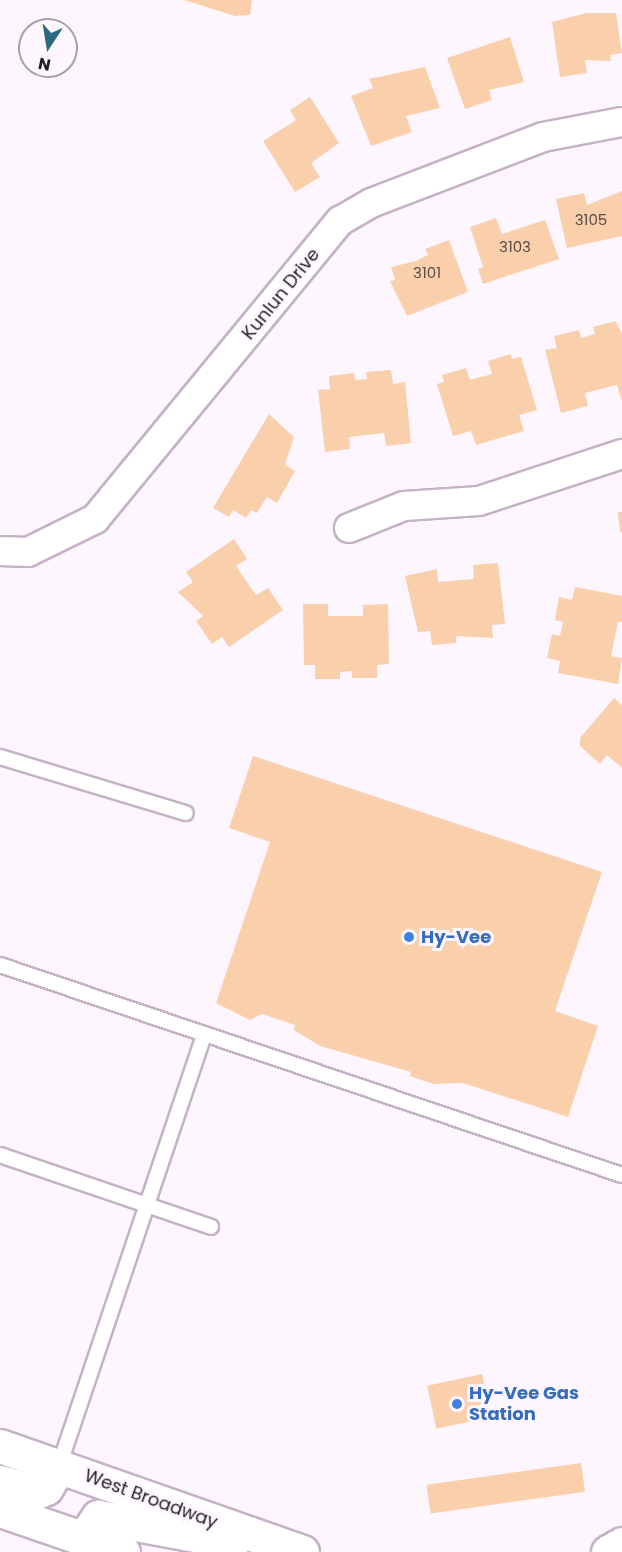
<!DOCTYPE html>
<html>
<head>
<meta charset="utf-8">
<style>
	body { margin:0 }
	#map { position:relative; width:622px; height:1552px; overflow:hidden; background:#fef6ff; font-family:Poppins,sans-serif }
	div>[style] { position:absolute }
	.building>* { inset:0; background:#facfab; transform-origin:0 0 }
	.roads { filter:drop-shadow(2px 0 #c5b2c7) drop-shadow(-2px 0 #c5b2c7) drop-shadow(0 2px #c5b2c7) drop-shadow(0 -2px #c5b2c7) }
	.service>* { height:14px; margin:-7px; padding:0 7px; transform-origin:7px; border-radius:7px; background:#fff }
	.minor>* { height:28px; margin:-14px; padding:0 14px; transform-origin:14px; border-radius:14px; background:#fff }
	.secondary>* { height:33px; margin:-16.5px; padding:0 16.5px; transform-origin:16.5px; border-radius:16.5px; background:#fff }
	.dots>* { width:16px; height:16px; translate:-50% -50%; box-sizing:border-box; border:3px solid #fef6ff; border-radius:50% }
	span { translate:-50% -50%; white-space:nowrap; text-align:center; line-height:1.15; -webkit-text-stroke:6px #fef6ff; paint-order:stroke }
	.number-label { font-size:15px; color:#5a4a46 }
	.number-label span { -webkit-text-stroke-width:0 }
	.street-label { font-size:18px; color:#241d25 }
	.shop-label { font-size:18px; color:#366cbe; font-weight:700 }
	.left { translate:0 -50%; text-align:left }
	.north { position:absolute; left:18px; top:18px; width:60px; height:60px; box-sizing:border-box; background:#fef6ff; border:2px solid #a79fa8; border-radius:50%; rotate:192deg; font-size:16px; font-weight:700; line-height:24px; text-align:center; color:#241d25 }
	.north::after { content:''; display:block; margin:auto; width:21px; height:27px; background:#2a6a7e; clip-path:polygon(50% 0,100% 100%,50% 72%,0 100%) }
</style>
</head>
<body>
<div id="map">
	<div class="building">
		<i style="clip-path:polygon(184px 0,252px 0,250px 15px,235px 16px)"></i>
		<i style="clip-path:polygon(586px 13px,616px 13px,622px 53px,610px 55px,611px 61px,585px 60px,587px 73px,560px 77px,552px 22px)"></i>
		<i style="clip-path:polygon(510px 37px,524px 82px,489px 90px,492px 100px,465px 109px,447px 58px)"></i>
		<i style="clip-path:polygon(425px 67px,440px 108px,406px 116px,412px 132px,371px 146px,351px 96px,373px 88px,369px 79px)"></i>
		<i style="clip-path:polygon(310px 97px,339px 143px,311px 163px,320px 177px,295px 192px,263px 141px,296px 120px,290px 110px)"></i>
		<i style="clip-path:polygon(622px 191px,622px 236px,567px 248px,556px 199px,584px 193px,587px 205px)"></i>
		<i style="clip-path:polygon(496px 218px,502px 234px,545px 220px,559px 259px,483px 284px,478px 269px,483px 267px,470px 227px)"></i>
		<i style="clip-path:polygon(449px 240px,468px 292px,407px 316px,390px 281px,395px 280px,391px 267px,416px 261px,428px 255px,425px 249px)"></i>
		<i style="clip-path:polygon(615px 321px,622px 333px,622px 401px,617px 385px,585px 393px,588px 406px,561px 413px,545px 350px,557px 348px,554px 336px,579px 330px,581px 338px,595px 334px,593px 327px)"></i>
		<i style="clip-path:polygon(511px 354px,512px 359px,521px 357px,537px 410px,519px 415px,524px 431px,476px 445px,471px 431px,453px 436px,437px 384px,444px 382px,442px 375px,466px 368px,470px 380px,492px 374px,488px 361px)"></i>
		<i style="clip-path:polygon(391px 370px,393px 384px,405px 382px,411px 443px,386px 446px,384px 433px,349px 437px,350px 449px,325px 452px,318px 390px,330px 389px,329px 376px,354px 373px,355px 380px,367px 379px,366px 372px)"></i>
		<i style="clip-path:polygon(269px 414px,294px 437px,285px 465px,295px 471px,277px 503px,267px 497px,257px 513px,251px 510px,246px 518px,233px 510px,229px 517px,213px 508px)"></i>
		<i style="clip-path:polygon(618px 512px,622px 512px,622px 532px,620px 532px)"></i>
		<i style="clip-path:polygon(234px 539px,247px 559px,236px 566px,256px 595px,268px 588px,283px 610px,229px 647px,222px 637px,212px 644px,196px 621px,203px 616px,178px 592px,193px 582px,186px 572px)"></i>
		<i style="clip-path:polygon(498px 563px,505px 624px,492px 625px,493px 638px,456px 636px,456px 643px,432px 645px,430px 631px,418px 632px,405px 576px,437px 569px,438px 582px,474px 579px,473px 565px)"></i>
		<i style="clip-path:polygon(575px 587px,622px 596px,622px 622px,618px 622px,611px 656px,622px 658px,618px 684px,558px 673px,560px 661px,547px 658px,552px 634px,560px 636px,563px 622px,555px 620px,559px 597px,572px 600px)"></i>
		<i style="clip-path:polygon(303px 604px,328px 604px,328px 616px,363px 616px,363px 605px,388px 604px,389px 664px,377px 665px,377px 678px,352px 678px,352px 671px,340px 672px,340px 679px,315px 679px,315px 665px,304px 665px)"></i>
		<i style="clip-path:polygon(614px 698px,622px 705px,622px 768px,607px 755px,600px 764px,580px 746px,580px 738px)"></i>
		<i style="clip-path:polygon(253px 756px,602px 872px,555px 1011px,598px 1026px,568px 1117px,463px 1083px,433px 1084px,410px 1076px,411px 1072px,320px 1046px,294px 1030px,295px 1025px,262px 1014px,250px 1020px,216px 1003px,270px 842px,229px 828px)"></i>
		<i style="left:482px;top:1374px;width:44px;height:56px;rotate:78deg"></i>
		<i style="left:581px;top:1463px;width:29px;height:156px;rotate:82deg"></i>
	</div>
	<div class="roads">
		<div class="service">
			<i style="left:0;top:757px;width:194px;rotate:16.8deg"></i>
			<i style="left:0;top:965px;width:656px;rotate:18.66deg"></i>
			<i style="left:0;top:1155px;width:223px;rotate:18.8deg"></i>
			<i style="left:59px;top:1466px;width:456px;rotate:-71.4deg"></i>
		</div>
		<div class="minor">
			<i style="left:349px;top:528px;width:59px;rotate:-21.8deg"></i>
			<i style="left:404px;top:506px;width:75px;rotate:-3.8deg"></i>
			<i style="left:479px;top:501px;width:151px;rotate:-18.2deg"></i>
			<i style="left:0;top:551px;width:28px;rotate:2deg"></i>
			<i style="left:28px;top:552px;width:75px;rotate:-26.2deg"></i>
			<i style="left:95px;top:519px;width:386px;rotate:-50.6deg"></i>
			<i style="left:340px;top:221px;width:36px;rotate:-30deg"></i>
			<i style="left:371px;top:203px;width:184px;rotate:-21deg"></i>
			<i style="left:543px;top:137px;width:80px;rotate:-10.8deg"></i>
		</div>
		<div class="secondary">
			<i style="left:0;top:1446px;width:320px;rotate:19.3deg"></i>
			<i style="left:0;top:1482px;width:38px;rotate:15deg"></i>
			<i style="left:37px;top:1492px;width:10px;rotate:-24deg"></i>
			<i style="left:46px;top:1488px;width:26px;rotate:-59deg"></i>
			<i style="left:0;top:1510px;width:130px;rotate:18.9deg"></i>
			<i style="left:83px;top:1539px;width:27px;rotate:-56deg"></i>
			<i style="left:98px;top:1517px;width:137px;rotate:10.5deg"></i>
			<i style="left:608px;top:1552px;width:16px;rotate:-30deg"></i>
		</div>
	</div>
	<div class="dots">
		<i style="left:409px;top:937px;background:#3f7fe0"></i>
		<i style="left:457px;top:1404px;background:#3f7fe0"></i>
	</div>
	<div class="number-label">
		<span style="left:591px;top:220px">3105</span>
		<span style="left:515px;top:247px">3103</span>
		<span style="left:427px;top:273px">3101</span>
	</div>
	<div class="street-label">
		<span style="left:281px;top:294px;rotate:-51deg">Kunlun Drive</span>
		<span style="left:151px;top:1499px;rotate:20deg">West Broadway</span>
	</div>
	<div class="shop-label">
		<span class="left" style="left:421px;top:937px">Hy-Vee</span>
		<span class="left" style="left:469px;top:1404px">Hy-Vee Gas<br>Station</span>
	</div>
	<div class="north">N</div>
</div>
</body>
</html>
